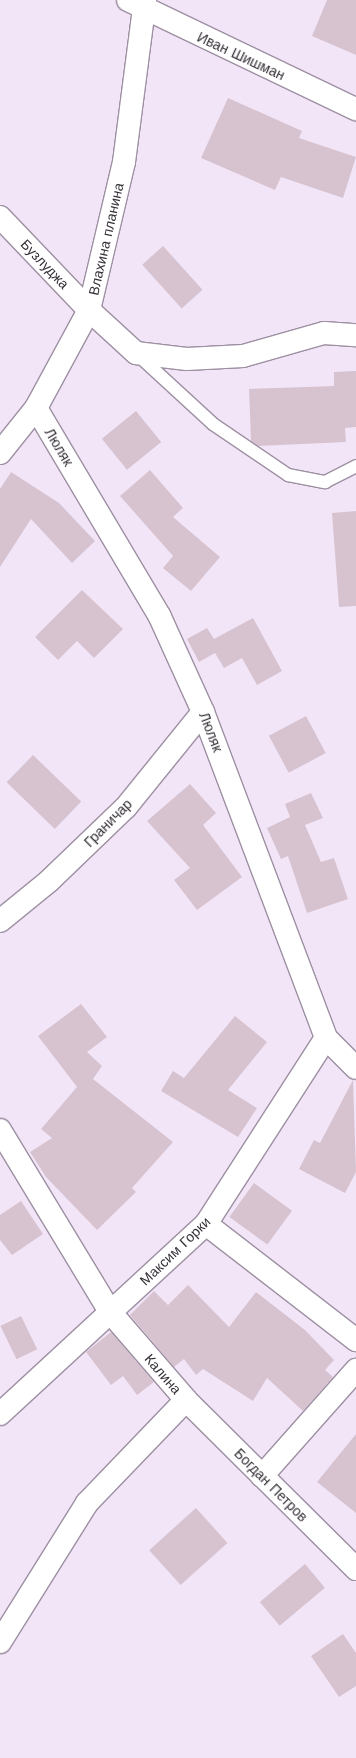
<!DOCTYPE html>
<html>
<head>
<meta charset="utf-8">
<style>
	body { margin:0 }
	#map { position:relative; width:356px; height:1758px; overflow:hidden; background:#f3e5f8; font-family:"Work Sans",sans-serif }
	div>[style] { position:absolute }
	.building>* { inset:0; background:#d7c3d0; transform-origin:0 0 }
	.roads { filter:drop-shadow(1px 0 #9d90a2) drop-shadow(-1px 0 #9d90a2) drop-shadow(0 1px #9d90a2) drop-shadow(0 -1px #9d90a2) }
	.lane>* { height:12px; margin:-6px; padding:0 6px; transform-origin:6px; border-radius:6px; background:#fff }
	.street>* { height:22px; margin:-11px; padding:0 11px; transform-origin:11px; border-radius:11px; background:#fff }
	span { translate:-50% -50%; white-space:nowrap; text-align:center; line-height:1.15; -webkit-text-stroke:4px #fff; paint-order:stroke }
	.street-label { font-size:14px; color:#353037 }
</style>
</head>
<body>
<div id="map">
	<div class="building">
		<i style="clip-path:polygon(327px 0,356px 0,356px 55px,312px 36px)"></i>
		<i style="clip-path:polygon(228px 98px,302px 131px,299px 138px,356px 157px,343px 198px,281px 177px,275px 190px,201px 158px)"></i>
		<i style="left:163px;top:246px;width:59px;height:28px;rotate:48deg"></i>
		<i style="clip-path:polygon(356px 371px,356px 427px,345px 428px,346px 442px,258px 446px,251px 441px,249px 389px,334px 386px,334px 372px)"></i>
		<i style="left:136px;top:411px;width:40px;height:44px;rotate:51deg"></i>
		<i style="clip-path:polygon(150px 470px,183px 508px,173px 517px,220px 557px,191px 591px,163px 568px,173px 556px,120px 496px)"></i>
		<i style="clip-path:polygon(11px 472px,59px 503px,95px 541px,72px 563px,31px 519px,0 567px,0 489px)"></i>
		<i style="clip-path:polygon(356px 511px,356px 606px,339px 607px,332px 513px)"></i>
		<i style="clip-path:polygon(82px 590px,123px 629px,94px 658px,77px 641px,58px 660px,35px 637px)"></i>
		<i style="clip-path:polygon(253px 618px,282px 671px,257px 685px,242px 658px,224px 668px,215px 653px,199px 662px,187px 639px,207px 628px,214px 639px)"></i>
		<i style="left:306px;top:716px;width:42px;height:42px;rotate:62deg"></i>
		<i style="left:33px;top:755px;width:67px;height:38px;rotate:44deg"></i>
		<i style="clip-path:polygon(190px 784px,216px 813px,203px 825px,242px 877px,197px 910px,174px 880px,190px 868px,147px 821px)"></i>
		<i style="clip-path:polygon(311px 793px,323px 818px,305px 825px,321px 862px,334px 858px,348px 899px,307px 913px,288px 856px,281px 859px,267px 828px,290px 817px,285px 804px)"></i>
		<i style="clip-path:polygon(81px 1004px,107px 1037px,87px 1052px,102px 1066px,93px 1079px,173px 1142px,132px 1188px,136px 1192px,97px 1230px,46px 1177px,30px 1152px,52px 1138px,41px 1129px,77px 1087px,38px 1036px)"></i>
		<i style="clip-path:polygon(235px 1016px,267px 1042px,228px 1090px,257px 1108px,238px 1137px,161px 1091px,173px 1071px,184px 1078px)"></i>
		<i style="clip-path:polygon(353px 1080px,356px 1172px,345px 1193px,299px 1169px,314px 1140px,320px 1143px)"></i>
		<i style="left:254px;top:1183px;width:47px;height:42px;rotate:36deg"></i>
		<i style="clip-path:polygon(21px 1201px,43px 1234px,12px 1255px,0 1240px,0 1215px)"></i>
		<i style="clip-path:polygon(188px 1285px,229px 1327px,256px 1292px,305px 1330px,334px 1360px,325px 1370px,333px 1377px,303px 1411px,267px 1378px,253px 1401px,203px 1369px,196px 1375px,184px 1359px,174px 1367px,130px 1315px,154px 1291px,168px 1305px)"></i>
		<i style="left:21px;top:1316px;width:37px;height:23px;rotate:64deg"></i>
		<i style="clip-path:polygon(111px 1332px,154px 1382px,137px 1395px,123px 1376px,111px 1385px,86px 1352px)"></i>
		<i style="clip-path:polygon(356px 1434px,356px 1513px,317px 1482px)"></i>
		<i style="left:196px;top:1508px;width:47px;height:63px;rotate:48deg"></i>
		<i style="left:305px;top:1564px;width:31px;height:59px;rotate:50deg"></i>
		<i style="clip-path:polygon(343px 1634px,356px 1653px,356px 1686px,339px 1697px,311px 1656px)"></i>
	</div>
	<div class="roads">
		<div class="lane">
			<i style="left:138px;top:355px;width:102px;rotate:42.6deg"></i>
			<i style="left:213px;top:424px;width:91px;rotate:34.2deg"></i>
			<i style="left:288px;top:475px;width:38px;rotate:11deg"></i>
			<i style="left:325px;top:482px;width:35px;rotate:-27deg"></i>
		</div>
		<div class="street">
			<i style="left:128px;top:0;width:253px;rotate:25.6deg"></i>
			<i style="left:0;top:217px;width:129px;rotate:46.3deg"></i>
			<i style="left:89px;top:310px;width:64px;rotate:42.5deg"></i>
			<i style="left:136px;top:353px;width:51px;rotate:6.7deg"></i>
			<i style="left:187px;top:359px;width:56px;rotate:-3.1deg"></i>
			<i style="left:243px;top:356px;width:84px;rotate:-15.9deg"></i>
			<i style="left:324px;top:333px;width:32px;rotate:4deg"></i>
			<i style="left:36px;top:408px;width:243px;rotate:59.3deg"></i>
			<i style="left:160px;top:617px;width:104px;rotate:65.6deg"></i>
			<i style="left:203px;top:712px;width:348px;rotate:69.3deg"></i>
			<i style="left:326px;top:1038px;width:42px;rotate:45deg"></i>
			<i style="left:0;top:453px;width:58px;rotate:-51.3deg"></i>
			<i style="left:36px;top:408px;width:111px;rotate:-61.6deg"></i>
			<i style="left:89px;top:310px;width:152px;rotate:-76.7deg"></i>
			<i style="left:124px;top:162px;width:163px;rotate:-82.6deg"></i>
			<i style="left:0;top:921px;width:63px;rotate:-39.2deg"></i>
			<i style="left:49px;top:881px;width:107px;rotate:-43.9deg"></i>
			<i style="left:126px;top:807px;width:122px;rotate:-51deg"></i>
			<i style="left:0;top:1130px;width:214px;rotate:58.8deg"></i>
			<i style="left:111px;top:1313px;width:115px;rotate:49.2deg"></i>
			<i style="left:186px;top:1400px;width:143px;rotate:133.9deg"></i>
			<i style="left:87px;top:1503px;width:164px;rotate:122deg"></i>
			<i style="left:206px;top:1224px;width:190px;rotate:37.7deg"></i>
			<i style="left:186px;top:1400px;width:240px;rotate:44.8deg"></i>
			<i style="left:0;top:1414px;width:280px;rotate:-42.7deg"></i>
			<i style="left:206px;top:1224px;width:221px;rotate:-57.2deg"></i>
			<i style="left:262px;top:1476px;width:142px;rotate:-48.4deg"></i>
		</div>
	</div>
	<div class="street-label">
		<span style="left:241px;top:56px;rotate:25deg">Иван Шишман</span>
		<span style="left:106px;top:239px;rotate:-77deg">Влахина планина</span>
		<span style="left:45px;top:264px;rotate:46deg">Бузлуджа</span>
		<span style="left:59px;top:447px;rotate:59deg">Люляк</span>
		<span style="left:211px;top:732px;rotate:69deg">Люляк</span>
		<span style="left:108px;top:823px;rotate:-45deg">Граничар</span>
		<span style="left:175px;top:1251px;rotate:-44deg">Максим Горки</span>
		<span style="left:163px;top:1374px;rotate:49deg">Калина</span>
		<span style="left:271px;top:1485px;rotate:45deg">Богдан Петров</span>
	</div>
</div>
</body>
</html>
